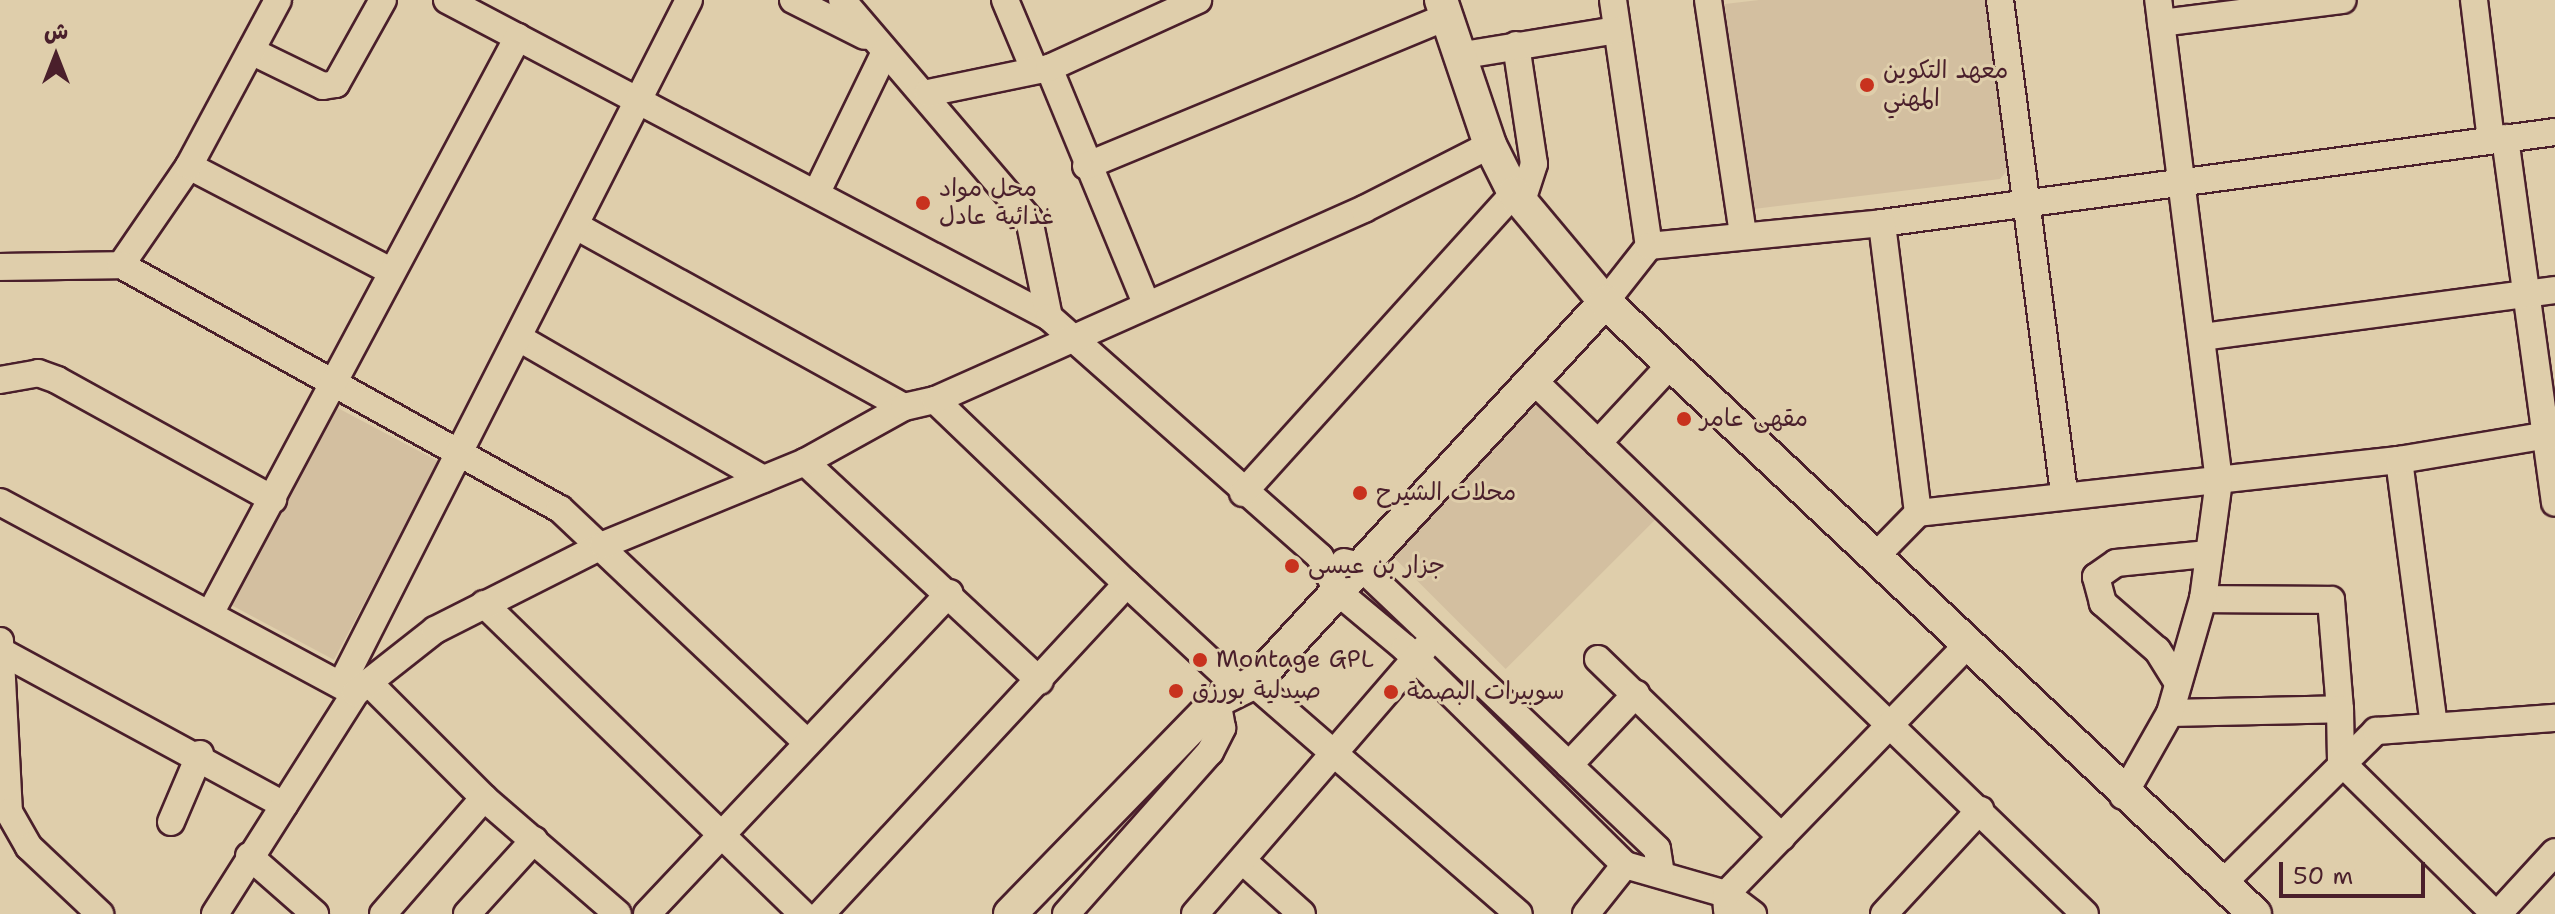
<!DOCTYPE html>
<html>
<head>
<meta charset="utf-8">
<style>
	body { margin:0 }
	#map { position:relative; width:2555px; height:914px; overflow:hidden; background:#dfceab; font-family:"Shantell Sans","Playpen Sans Arabic",sans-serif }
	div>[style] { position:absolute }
	.built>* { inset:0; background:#d3bfa0; transform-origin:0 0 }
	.roads { filter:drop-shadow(2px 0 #4a1f2b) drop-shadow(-2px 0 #4a1f2b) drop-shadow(0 2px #4a1f2b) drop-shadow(0 -2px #4a1f2b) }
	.minor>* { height:26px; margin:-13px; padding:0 13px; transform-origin:13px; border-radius:13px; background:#dfceab }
	.major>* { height:32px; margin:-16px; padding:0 16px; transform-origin:16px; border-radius:16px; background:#dfceab }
	.dots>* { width:22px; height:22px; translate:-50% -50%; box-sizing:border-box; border:4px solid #dfceab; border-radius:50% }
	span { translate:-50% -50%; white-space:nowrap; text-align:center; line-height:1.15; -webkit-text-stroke:6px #dfceab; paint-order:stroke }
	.poi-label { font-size:24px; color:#4a1f2b }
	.left { translate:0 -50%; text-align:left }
	.north { position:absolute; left:16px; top:16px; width:80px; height:80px; -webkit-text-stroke:6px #dfceab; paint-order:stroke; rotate:0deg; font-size:22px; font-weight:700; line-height:32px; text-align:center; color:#4a1f2b }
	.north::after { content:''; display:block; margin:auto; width:28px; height:36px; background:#4a1f2b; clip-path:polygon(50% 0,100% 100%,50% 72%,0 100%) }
	.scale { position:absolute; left:2279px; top:862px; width:146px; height:36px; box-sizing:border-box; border:4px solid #4a1f2b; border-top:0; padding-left:10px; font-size:24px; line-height:28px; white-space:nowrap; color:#4a1f2b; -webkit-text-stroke:6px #dfceab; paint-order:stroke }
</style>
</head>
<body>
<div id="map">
	<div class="built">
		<i style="clip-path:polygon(1759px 0,1989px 0,2011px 166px,2000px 179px,1746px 210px,1725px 4px)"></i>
		<i style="left:1541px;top:399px;width:166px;height:216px;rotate:45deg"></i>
		<i style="left:334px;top:406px;width:119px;height:224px;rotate:28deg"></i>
	</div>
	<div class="roads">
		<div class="minor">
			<i style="left:447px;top:0;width:680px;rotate:27.77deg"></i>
			<i style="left:793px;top:0;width:80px;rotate:26.6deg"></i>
			<i style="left:842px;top:0;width:288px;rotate:49.5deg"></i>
			<i style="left:1029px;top:219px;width:100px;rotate:78.5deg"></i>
			<i style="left:1049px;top:317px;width:362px;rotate:41.5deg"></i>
			<i style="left:1320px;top:557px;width:39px;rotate:63deg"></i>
			<i style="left:1338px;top:592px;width:87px;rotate:39.9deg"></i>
			<i style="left:1405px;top:648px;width:309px;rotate:44.6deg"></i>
			<i style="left:1625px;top:865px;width:105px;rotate:16deg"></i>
			<i style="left:1726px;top:894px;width:34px;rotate:37deg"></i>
			<i style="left:1005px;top:0;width:75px;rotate:67.2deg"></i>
			<i style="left:1613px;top:0;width:249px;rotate:81.7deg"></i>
			<i style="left:1708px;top:0;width:237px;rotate:81.5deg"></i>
			<i style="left:2000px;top:0;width:499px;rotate:82.6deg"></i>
			<i style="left:2474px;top:0;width:141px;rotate:83.1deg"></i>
			<i style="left:2161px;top:23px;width:183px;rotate:-7.2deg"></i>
			<i style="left:1516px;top:45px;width:120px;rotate:81.4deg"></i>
			<i style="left:1534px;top:164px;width:40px;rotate:108deg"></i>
			<i style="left:251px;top:51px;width:80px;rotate:25.9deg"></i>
			<i style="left:323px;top:86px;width:13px;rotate:-9deg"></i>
			<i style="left:336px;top:84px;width:96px;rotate:-60.8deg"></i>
			<i style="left:1458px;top:56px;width:161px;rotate:-9.3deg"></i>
			<i style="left:1049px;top:68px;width:252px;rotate:67.6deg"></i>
			<i style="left:928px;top:93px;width:124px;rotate:-11.7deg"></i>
			<i style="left:1049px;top:68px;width:164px;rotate:-24.5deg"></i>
			<i style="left:2505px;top:138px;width:368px;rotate:82.2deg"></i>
			<i style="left:189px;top:166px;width:228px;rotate:27.5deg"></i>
			<i style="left:1086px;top:166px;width:387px;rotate:-22.5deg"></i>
			<i style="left:817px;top:192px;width:156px;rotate:-64.1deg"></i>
			<i style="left:578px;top:227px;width:372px;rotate:28.9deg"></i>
			<i style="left:121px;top:265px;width:120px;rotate:-55.5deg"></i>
			<i style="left:189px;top:166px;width:188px;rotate:-61.8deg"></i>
			<i style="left:0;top:267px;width:121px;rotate:-0.9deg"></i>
			<i style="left:121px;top:265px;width:502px;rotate:29.07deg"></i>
			<i style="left:560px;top:509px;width:336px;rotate:43.4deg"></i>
			<i style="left:1605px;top:302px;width:71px;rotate:-51.8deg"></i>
			<i style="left:1649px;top:246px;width:234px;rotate:-5.6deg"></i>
			<i style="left:1882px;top:223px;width:679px;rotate:-7.7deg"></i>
			<i style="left:2203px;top:337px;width:355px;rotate:-7.6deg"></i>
			<i style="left:519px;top:338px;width:282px;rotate:30deg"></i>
			<i style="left:0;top:380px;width:39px;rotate:-10deg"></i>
			<i style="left:38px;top:373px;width:20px;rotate:20deg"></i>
			<i style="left:57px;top:380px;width:247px;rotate:28.9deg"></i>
			<i style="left:1535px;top:382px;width:765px;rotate:44.05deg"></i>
			<i style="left:935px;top:400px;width:266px;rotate:43.8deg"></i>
			<i style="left:1598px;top:443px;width:109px;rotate:-47.2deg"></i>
			<i style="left:2399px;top:460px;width:267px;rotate:82.5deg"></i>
			<i style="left:805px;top:462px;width:321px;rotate:43deg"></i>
			<i style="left:1243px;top:493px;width:404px;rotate:-47.9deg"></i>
			<i style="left:0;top:502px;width:403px;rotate:28.3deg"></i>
			<i style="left:1918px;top:513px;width:484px;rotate:-6.3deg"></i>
			<i style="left:2399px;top:460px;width:158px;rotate:-9.5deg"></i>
			<i style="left:1876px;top:556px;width:60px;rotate:-45.7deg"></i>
			<i style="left:1918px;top:513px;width:292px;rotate:-97.1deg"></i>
			<i style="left:1344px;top:562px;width:16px;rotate:14deg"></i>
			<i style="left:1360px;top:566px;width:410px;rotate:43.6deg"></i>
			<i style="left:1657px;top:849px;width:25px;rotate:81deg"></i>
			<i style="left:2203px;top:599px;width:128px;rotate:0.4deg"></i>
			<i style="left:2331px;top:600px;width:109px;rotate:85.3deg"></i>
			<i style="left:484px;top:604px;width:445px;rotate:44.2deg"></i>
			<i style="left:211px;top:612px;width:652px;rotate:-61.9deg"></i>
			<i style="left:0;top:641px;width:171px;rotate:87deg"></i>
			<i style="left:9px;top:812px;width:40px;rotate:60.3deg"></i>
			<i style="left:29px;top:847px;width:98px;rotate:43.3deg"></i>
			<i style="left:2px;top:652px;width:321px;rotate:28.5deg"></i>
			<i style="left:1598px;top:659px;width:256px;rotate:44.1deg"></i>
			<i style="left:342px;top:683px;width:766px;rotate:-63.07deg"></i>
			<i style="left:1253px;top:683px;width:352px;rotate:41deg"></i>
			<i style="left:2178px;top:683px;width:39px;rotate:-122deg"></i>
			<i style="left:2157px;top:650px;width:72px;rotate:-139deg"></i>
			<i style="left:2103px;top:603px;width:27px;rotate:-105deg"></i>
			<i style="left:2096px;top:577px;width:24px;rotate:-35deg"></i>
			<i style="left:2116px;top:563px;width:90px;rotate:-5.7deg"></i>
			<i style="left:370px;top:684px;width:161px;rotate:45deg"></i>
			<i style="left:484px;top:798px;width:177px;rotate:40.9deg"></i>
			<i style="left:2170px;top:713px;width:170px;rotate:-1.3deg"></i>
			<i style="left:2340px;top:709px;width:53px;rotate:88.9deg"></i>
			<i style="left:2341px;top:762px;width:216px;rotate:44.6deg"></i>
			<i style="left:1569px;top:765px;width:98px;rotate:-46.7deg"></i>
			<i style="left:2123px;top:796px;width:95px;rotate:-60.5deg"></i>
			<i style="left:2170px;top:713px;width:119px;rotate:-73.9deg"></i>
			<i style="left:2203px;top:599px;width:119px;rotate:-82.3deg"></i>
			<i style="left:2219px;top:481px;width:485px;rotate:-97.2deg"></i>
			<i style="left:171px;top:822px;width:74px;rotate:-66.9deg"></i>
			<i style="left:249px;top:856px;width:88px;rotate:41.3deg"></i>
			<i style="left:1243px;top:861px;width:79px;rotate:41.9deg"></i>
			<i style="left:2223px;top:883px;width:216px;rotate:-44.8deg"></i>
			<i style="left:2376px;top:731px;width:179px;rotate:-4.2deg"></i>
			<i style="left:1727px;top:910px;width:16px;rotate:-94deg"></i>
			<i style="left:1726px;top:894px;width:347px;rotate:-45.9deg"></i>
			<i style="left:215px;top:914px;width:262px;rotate:-57.6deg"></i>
			<i style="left:355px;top:693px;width:102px;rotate:-38.2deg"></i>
			<i style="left:435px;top:630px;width:188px;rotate:-26.8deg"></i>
			<i style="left:603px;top:545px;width:218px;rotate:-22.3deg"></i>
			<i style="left:805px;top:462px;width:113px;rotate:-29.1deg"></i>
			<i style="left:904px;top:407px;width:32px;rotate:-13deg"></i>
			<i style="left:935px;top:400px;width:470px;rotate:-24deg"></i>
			<i style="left:1364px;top:209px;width:141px;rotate:-26.9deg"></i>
			<i style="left:383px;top:914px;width:154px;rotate:-49deg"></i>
			<i style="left:467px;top:914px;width:100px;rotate:-47.8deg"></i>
			<i style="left:647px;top:914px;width:441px;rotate:-46.7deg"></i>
			<i style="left:821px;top:914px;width:450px;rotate:-47.2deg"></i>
			<i style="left:1127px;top:584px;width:151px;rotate:42.9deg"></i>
			<i style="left:1066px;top:914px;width:217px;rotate:-48.4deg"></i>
			<i style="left:1210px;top:752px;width:27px;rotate:-63deg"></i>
			<i style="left:1222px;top:728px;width:27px;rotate:-100deg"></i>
			<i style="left:1195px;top:914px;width:350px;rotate:-49.2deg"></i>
			<i style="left:1586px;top:914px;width:63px;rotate:-51.5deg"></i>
			<i style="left:1884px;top:914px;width:142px;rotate:-47.3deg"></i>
			<i style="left:2498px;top:914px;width:84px;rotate:-47.4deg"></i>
		</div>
		<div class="major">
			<i style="left:1441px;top:0;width:153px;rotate:71.3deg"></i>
			<i style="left:1490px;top:145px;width:54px;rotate:63.4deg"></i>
			<i style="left:1514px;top:193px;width:142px;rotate:50.1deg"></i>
			<i style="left:1010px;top:914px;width:297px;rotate:-45.8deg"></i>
			<i style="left:1217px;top:701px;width:40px;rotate:-26.6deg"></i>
			<i style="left:1253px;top:683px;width:519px;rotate:-47.27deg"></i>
			<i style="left:1605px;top:302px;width:893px;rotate:43.28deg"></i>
		</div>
	</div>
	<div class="dots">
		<i style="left:1867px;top:85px;background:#c8321e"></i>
		<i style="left:923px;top:203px;background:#c8321e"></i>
		<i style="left:1684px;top:419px;background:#c8321e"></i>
		<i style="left:1360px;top:493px;background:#c8321e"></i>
		<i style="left:1292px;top:566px;background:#c8321e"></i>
		<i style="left:1200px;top:660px;background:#c8321e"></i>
		<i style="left:1176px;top:691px;background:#c8321e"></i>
		<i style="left:1391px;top:692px;background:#c8321e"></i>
	</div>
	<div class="poi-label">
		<span class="left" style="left:1883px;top:85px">معهد التكوين<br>المهني</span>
		<span class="left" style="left:939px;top:203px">محل مواد<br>غذائية عادل</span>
		<span class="left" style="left:1700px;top:419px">مقهى عامر</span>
		<span class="left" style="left:1376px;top:493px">محلات الشيرح</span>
		<span class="left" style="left:1308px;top:566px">جزار بن عيسى</span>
		<span class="left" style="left:1216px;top:660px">Montage GPL</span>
		<span class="left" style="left:1192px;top:691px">صيدلية بورزق</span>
		<span class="left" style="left:1407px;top:692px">سوبيرات البصمة</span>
	</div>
	<div class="north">ش</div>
	<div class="scale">50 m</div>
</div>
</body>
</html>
